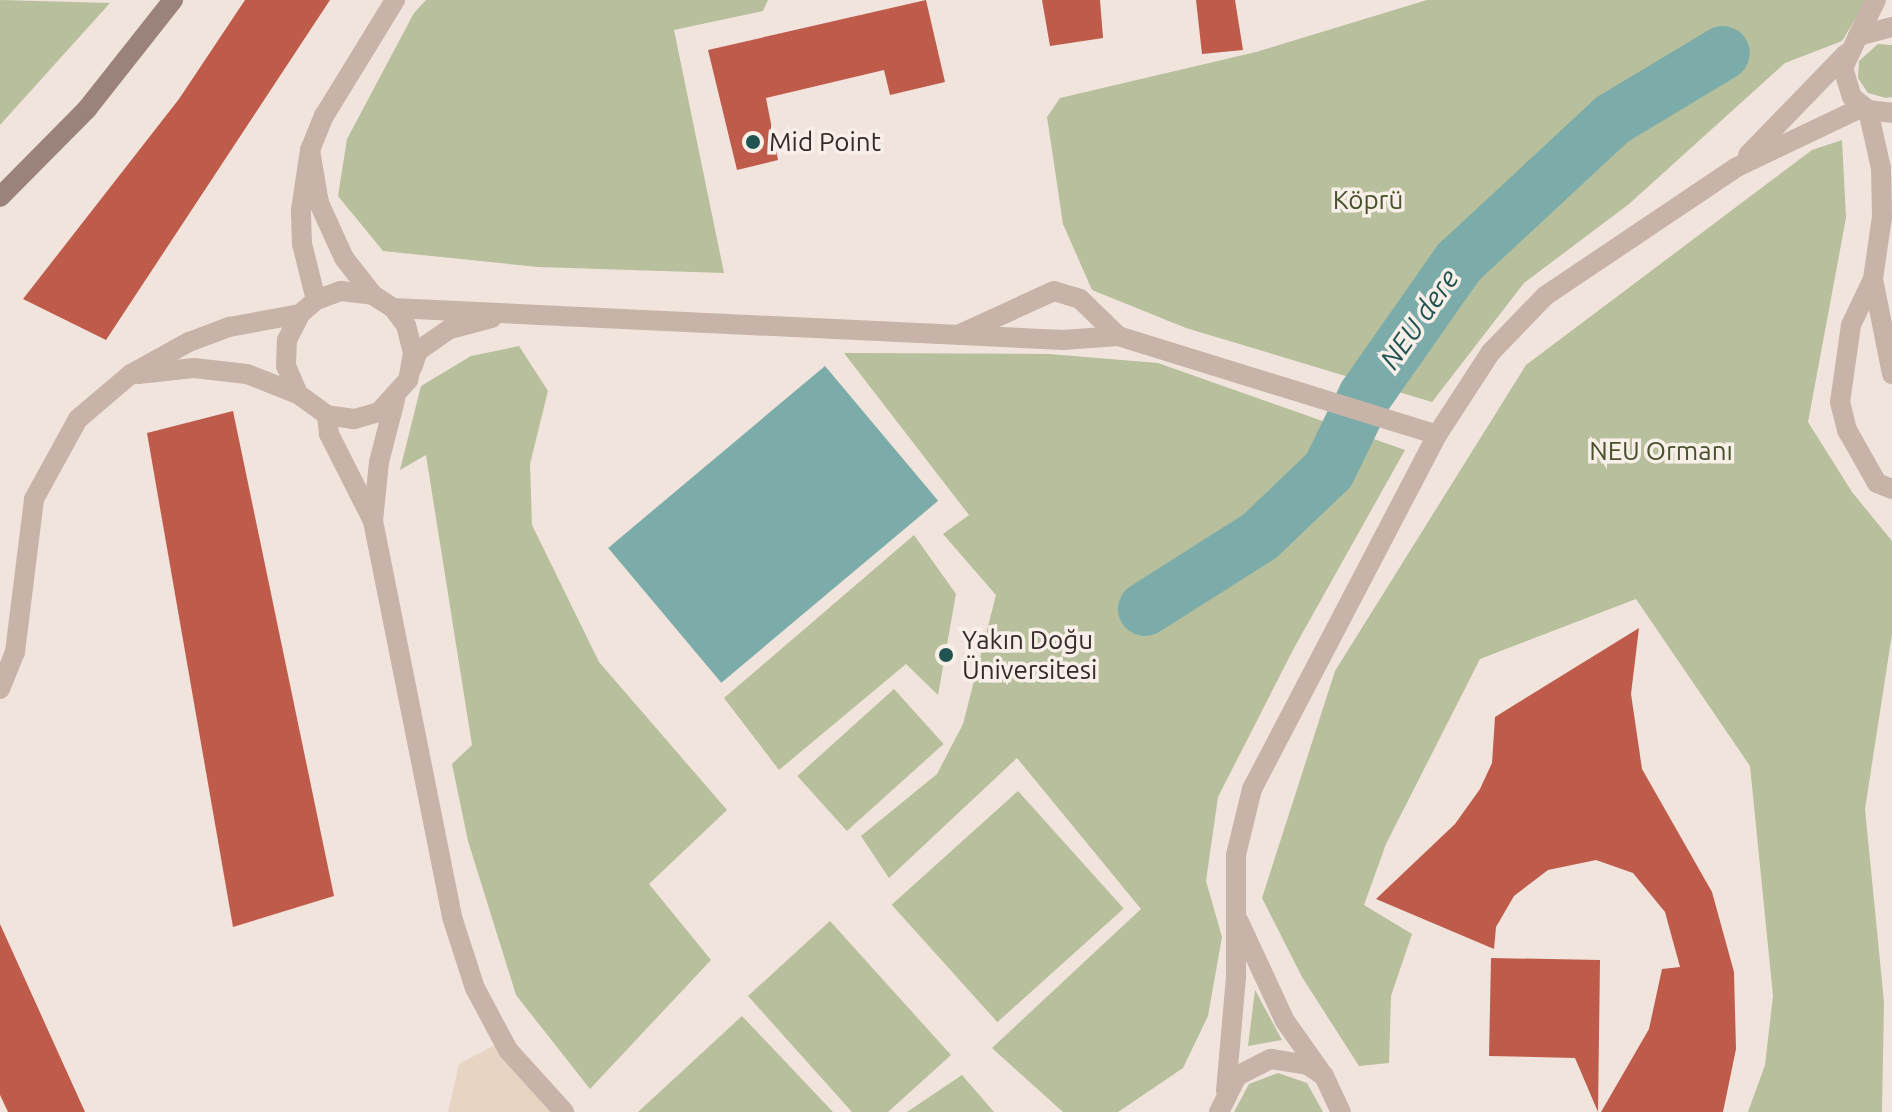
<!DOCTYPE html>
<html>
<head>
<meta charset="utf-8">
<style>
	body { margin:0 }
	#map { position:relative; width:1892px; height:1112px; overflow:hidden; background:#f0e4dc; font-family:Ubuntu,sans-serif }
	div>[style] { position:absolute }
	.green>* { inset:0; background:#b7bf9c; transform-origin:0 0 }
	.plaza>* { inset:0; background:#e8d4c3 }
	.water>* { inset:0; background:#7caca9; transform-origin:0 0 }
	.river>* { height:54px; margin:-27px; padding:0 27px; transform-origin:27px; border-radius:27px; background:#7caca9 }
	.building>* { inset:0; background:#bf5b4b }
	.street>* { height:20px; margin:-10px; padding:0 10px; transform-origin:10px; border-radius:10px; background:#c8b3a8 }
	.secondary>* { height:20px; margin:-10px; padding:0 10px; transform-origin:10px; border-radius:10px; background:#9b827a }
	.dots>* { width:22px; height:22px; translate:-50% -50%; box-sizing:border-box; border:4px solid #f8efe8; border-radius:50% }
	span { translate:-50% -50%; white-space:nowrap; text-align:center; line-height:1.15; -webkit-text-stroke:7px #f8efe8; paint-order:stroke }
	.poi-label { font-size:26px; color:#352b28 }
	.left { translate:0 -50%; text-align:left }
	.park-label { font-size:26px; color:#48522d }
	.water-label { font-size:28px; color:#205452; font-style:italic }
</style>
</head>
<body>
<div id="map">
	<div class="green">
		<i style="clip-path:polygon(0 0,110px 3px,0 125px)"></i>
		<i style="clip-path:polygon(426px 0,768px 0,763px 11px,674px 30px,724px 273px,538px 267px,383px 251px,338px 196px,347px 139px,414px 13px)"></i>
		<i style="clip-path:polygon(1427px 0,1867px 0,1842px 41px,1785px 63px,1629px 204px,1524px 283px,1432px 402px,1186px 328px,1092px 290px,1063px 224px,1047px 117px,1060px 98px,1256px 52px)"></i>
		<i style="clip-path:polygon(1878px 44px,1892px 45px,1892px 97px,1886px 98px,1868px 93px,1858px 78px,1859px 61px)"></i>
		<i style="clip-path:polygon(1842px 140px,1846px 218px,1808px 422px,1852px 492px,1892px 541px,1892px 634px,1865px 809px,1884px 1002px,1882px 1112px,1748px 1112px,1765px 1065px,1773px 996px,1750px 766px,1636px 599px,1480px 659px,1386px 844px,1364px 905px,1412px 934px,1391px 996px,1389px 1063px,1359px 1066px,1302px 977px,1262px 898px,1335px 671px,1526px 365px,1812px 150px)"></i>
		<i style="clip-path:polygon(519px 346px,548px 391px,530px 464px,532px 525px,599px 662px,727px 810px,649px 884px,711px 960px,590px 1089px,516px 995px,468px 841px,452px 764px,472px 745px,426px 455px,400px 470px,421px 386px,471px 356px)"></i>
		<i style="clip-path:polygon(844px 353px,1049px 354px,1158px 363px,1405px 450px,1294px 648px,1218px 797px,1206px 881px,1222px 937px,1208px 1016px,1183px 1068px,1118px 1112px,1063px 1112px,992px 1048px,1141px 909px,1017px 758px,889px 878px,861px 836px,937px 774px,963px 724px,996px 595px,943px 534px,969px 515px)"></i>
		<i style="clip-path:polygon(914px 535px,956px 594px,938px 695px,906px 664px,779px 770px,724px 698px)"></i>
		<i style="left:894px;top:689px;width:74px;height:130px;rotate:48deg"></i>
		<i style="left:1018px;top:791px;width:158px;height:170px;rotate:48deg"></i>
		<i style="clip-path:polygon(830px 921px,951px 1055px,888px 1112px,852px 1112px,748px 996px)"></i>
		<i style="clip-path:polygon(1255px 990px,1282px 1040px,1248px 1046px)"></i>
		<i style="clip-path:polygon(742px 1016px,833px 1112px,638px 1112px)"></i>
		<i style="clip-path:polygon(1278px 1073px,1307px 1083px,1323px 1112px,1234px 1112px,1249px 1084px)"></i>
		<i style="clip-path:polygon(962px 1075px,994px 1112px,907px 1112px)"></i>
	</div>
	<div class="plaza">
		<i style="clip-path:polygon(503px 1041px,564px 1112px,448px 1112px,459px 1064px)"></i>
	</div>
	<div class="water">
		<i style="left:825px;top:366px;width:176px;height:283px;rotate:50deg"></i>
	</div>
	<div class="river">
		<i style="left:1145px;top:609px;width:136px;rotate:-32.4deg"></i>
		<i style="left:1260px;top:536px;width:95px;rotate:-43.7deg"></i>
		<i style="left:1329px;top:470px;width:82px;rotate:-64.1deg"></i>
		<i style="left:1365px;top:396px;width:164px;rotate:-55deg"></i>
		<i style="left:1459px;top:262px;width:210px;rotate:-42.9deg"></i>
		<i style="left:1613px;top:119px;width:128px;rotate:-31deg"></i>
	</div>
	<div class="building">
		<i style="clip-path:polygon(245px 0,330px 0,106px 340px,23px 299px,179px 99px)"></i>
		<i style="clip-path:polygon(926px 0,945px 82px,890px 95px,884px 70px,766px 98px,778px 160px,737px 170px,708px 50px)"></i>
		<i style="clip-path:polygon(1042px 0,1100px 0,1103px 38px,1050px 46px)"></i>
		<i style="clip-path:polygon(1196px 0,1235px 0,1243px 50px,1202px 54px)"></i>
		<i style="clip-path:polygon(233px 411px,334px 896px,233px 927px,147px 433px)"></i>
		<i style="clip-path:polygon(1639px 628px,1631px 694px,1642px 769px,1712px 892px,1734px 972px,1736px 1049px,1723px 1112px,1601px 1112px,1649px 1029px,1662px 969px,1680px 967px,1665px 912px,1633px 873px,1596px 860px,1548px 870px,1514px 896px,1496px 927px,1494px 949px,1376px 899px,1455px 824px,1480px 789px,1492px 763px,1495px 717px)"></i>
		<i style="clip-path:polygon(0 924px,85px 1112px,8px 1112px,0 1095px)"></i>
		<i style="clip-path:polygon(1491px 958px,1600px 960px,1598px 1112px,1575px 1058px,1489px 1056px)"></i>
	</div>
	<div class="street">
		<i style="left:1892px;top:27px;width:35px;rotate:165deg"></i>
		<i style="left:1858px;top:36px;width:35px;rotate:115deg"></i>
		<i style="left:1843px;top:68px;width:30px;rotate:73deg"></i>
		<i style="left:1852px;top:97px;width:21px;rotate:39deg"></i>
		<i style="left:1868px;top:110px;width:24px;rotate:7deg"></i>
		<i style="left:1858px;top:36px;width:40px;rotate:-63.4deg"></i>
		<i style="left:1868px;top:110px;width:59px;rotate:77.4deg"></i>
		<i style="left:1881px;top:168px;width:49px;rotate:88.8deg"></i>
		<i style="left:1882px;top:217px;width:63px;rotate:98.3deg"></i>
		<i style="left:1873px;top:279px;width:51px;rotate:115.6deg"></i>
		<i style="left:1851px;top:325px;width:78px;rotate:98.1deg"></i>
		<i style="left:1840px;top:402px;width:29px;rotate:76deg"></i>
		<i style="left:1847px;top:430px;width:61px;rotate:60.5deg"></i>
		<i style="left:1877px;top:483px;width:16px;rotate:22deg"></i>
		<i style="left:310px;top:150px;width:54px;rotate:80.4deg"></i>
		<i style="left:319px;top:203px;width:60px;rotate:65.6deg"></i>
		<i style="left:344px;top:258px;width:47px;rotate:51.9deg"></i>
		<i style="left:373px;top:295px;width:24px;rotate:33deg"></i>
		<i style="left:393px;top:308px;width:21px;rotate:53deg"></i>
		<i style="left:406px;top:325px;width:29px;rotate:76deg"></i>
		<i style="left:413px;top:353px;width:27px;rotate:100deg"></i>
		<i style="left:408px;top:380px;width:43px;rotate:132.2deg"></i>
		<i style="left:379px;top:412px;width:26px;rotate:164deg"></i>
		<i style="left:354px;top:419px;width:27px;rotate:-172deg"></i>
		<i style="left:327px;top:415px;width:36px;rotate:-144deg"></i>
		<i style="left:298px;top:394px;width:30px;rotate:-113deg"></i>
		<i style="left:286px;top:366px;width:26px;rotate:-88deg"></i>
		<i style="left:287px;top:340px;width:29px;rotate:-63deg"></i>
		<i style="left:300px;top:314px;width:21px;rotate:-41deg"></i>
		<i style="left:316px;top:300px;width:27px;rotate:-20deg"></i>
		<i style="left:341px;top:291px;width:32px;rotate:7deg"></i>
		<i style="left:1748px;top:155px;width:141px;rotate:-45.9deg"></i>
		<i style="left:1873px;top:279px;width:97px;rotate:78.7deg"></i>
		<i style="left:316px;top:300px;width:58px;rotate:-104deg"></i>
		<i style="left:302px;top:244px;width:34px;rotate:-92deg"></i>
		<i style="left:301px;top:210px;width:61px;rotate:-81.5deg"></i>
		<i style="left:310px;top:150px;width:37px;rotate:-68deg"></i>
		<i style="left:324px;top:116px;width:136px;rotate:-58.5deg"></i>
		<i style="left:393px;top:308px;width:671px;rotate:2.73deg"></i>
		<i style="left:1063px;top:340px;width:55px;rotate:-4.2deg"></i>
		<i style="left:1118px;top:336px;width:334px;rotate:17.2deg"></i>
		<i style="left:960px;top:334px;width:103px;rotate:-24.6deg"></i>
		<i style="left:1054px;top:291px;width:27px;rotate:17deg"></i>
		<i style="left:1080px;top:299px;width:53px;rotate:44.2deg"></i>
		<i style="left:412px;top:368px;width:18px;rotate:-71deg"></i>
		<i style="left:418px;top:351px;width:39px;rotate:-35deg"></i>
		<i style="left:450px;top:329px;width:43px;rotate:-14.7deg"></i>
		<i style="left:138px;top:374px;width:56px;rotate:-6.1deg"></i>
		<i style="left:194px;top:368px;width:53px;rotate:6.5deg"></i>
		<i style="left:247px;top:374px;width:55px;rotate:21.4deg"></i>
		<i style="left:327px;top:415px;width:19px;rotate:84deg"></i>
		<i style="left:329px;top:434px;width:97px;rotate:63.2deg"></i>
		<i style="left:373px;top:521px;width:404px;rotate:78.7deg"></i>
		<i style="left:452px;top:917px;width:75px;rotate:72.1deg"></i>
		<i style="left:475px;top:988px;width:70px;rotate:62deg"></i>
		<i style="left:508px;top:1050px;width:84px;rotate:47.9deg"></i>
		<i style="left:373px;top:521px;width:59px;rotate:-84.2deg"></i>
		<i style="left:379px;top:462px;width:64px;rotate:-75.5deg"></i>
		<i style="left:0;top:689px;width:40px;rotate:-68deg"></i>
		<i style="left:15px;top:652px;width:154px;rotate:-82.9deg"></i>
		<i style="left:34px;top:499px;width:91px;rotate:-61.2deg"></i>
		<i style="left:78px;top:419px;width:70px;rotate:-40.3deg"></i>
		<i style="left:131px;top:374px;width:66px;rotate:-28.9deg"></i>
		<i style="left:189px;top:342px;width:43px;rotate:-20.6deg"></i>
		<i style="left:229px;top:327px;width:72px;rotate:-10.4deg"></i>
		<i style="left:1239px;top:922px;width:109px;rotate:65.1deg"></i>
		<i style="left:1285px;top:1021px;width:67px;rotate:54.7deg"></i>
		<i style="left:1226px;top:1091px;width:114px;rotate:-85deg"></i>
		<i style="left:1236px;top:977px;width:122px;rotate:-90deg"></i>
		<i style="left:1236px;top:855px;width:68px;rotate:-76.4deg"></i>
		<i style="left:1252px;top:789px;width:399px;rotate:-62.4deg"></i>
		<i style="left:1437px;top:435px;width:99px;rotate:-57deg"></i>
		<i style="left:1491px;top:352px;width:78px;rotate:-46deg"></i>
		<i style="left:1545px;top:296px;width:231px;rotate:-33.9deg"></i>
		<i style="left:1737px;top:167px;width:140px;rotate:-25.5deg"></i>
		<i style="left:1219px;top:1112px;width:40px;rotate:-63.4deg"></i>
		<i style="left:1237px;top:1076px;width:38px;rotate:-27deg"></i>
		<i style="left:1271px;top:1059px;width:37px;rotate:9deg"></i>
		<i style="left:1308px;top:1065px;width:19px;rotate:35deg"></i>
		<i style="left:1324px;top:1076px;width:40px;rotate:65deg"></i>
	</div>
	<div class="secondary">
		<i style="left:0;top:197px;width:124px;rotate:-45.3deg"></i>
		<i style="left:87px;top:109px;width:139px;rotate:-51.7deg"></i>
	</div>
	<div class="dots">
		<i style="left:753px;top:142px;background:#205452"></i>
		<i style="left:946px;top:655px;background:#205452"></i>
	</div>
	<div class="poi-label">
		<span class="left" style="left:769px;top:142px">Mid Point</span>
		<span class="left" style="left:962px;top:655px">Yakın Doğu<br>Üniversitesi</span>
	</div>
	<div class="park-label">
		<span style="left:1368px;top:200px">Köprü</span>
		<span style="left:1661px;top:451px">NEU Ormanı</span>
	</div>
	<div class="water-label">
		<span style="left:1419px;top:319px;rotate:-55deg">NEU dere</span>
	</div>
</div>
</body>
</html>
